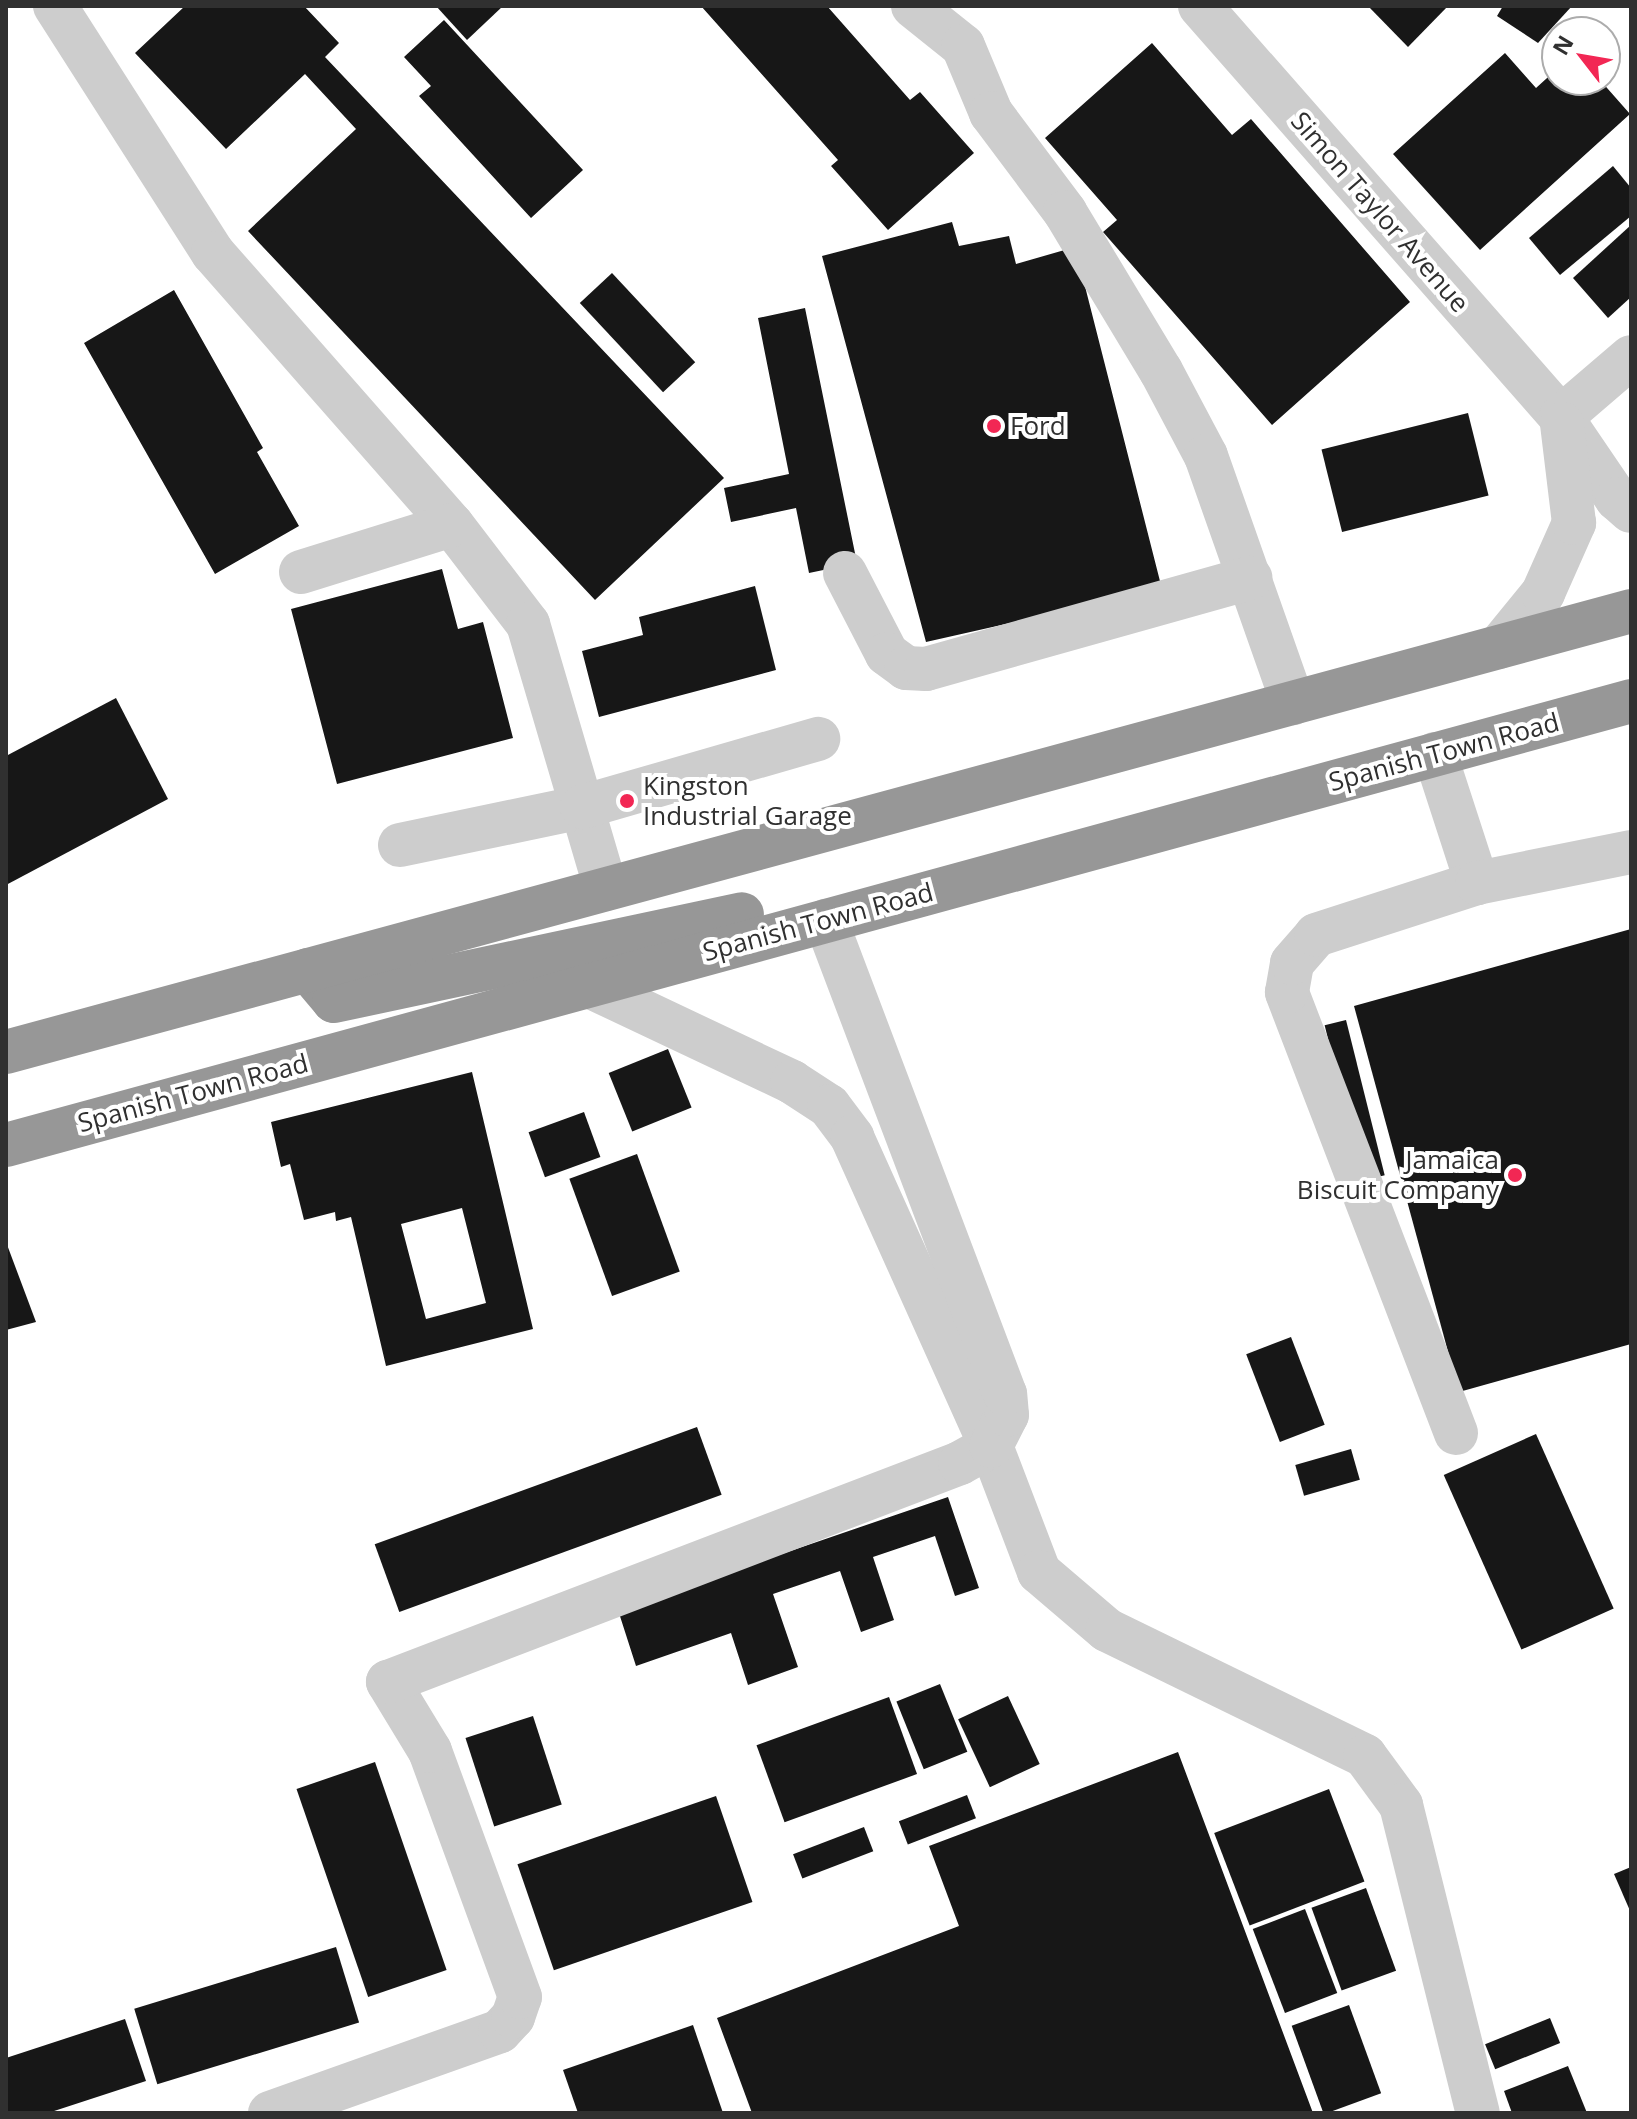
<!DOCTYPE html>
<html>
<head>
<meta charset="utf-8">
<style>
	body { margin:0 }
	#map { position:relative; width:1637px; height:2119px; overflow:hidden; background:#fff; font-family:"Open Sans",sans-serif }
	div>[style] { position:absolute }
	.building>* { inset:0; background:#171717; transform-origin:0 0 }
	.minor>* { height:44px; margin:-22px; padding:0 22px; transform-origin:22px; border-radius:22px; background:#cdcdcd }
	.highway>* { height:44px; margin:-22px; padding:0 22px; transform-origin:22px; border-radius:22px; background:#979797 }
	.dots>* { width:22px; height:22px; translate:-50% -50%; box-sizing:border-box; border:4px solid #fff; border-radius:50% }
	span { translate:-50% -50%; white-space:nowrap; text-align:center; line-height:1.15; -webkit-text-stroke:8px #fff; paint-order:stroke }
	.street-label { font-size:26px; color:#303030 }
	.poi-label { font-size:26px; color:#303030 }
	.left { translate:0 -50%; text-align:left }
	.right { translate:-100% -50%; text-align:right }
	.frame { position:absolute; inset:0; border:8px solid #303030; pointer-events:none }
	.north { position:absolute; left:1541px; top:16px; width:80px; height:80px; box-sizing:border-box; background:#fff; border:2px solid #acacac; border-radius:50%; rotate:301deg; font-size:22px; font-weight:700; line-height:32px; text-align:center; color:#303030 }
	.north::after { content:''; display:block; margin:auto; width:28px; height:36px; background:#f22754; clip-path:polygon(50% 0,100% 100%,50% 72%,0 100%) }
</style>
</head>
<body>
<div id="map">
	<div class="building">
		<i style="clip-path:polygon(185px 6px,304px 6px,339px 43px,325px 57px,724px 478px,595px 600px,248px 231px,356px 129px,305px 74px,226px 149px,135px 53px)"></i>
		<i style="clip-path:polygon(436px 6px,503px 6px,467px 40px)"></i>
		<i style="clip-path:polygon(701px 6px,827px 6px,910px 100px,920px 92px,974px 153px,888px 230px,831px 166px,838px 160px)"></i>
		<i style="clip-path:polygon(1368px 6px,1448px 6px,1408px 47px)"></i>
		<i style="clip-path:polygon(1503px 6px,1572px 6px,1538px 43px,1497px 16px)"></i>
		<i style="clip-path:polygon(444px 20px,583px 170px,531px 218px,419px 96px,431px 86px,404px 57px)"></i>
		<i style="clip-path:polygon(1152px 43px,1232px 135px,1251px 119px,1410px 302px,1272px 425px,1103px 232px,1117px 220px,1045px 138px)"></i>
		<i style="clip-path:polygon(1505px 53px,1536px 88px,1557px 69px,1557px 80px,1600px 80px,1630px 114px,1480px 250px,1393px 154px)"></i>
		<i style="clip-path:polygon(1613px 166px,1631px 188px,1631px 216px,1560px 275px,1529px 238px)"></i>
		<i style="clip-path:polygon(952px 222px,959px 246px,1009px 236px,1016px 264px,1075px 247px,1162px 589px,926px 642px,822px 256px)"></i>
		<i style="clip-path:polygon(1631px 225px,1631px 297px,1608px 318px,1573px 278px)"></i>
		<i style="left:612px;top:273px;width:122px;height:44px;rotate:47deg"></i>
		<i style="clip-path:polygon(174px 290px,263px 448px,257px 452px,299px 526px,215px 574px,84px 343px)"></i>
		<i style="clip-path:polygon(805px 308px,857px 563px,809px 573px,796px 508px,731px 522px,724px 488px,789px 474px,758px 318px)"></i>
		<i style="left:1468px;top:413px;width:85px;height:151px;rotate:76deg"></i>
		<i style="clip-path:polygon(442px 569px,458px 629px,483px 622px,513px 738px,337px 784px,291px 609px)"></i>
		<i style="clip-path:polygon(755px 586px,776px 670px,599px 717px,582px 651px,643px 635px,639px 617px)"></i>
		<i style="clip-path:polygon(116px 698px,168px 799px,6px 885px,6px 756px)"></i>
		<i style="clip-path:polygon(1631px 929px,1631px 1344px,1459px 1392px,1354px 1006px)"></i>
		<i style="left:1346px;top:1020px;width:160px;height:22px;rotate:76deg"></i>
		<i style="left:668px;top:1049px;width:63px;height:64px;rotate:68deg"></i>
		<i style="clip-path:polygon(evenodd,472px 1072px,533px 1329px,386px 1366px,351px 1217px,336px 1221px,335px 1212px,304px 1220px,290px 1164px,281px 1167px,271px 1122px,472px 1072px,462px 1208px,486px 1303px,426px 1319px,401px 1224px,462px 1208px)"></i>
		<i style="left:584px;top:1112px;width:48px;height:59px;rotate:70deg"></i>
		<i style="left:637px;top:1154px;width:125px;height:72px;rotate:70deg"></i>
		<i style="clip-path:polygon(6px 1242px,36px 1322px,6px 1330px)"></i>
		<i style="left:1291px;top:1337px;width:94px;height:48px;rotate:69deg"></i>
		<i style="left:697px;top:1427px;width:72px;height:343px;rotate:70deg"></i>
		<i style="left:1536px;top:1434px;width:191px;height:101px;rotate:66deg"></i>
		<i style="left:1351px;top:1449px;width:32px;height:58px;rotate:74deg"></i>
		<i style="clip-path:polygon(948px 1497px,979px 1588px,955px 1596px,935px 1536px,873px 1557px,894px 1620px,861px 1632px,840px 1571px,773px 1594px,798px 1667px,748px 1685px,731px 1633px,636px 1666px,618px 1610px)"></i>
		<i style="left:940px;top:1684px;width:73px;height:47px;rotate:68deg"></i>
		<i style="left:1008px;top:1696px;width:75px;height:55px;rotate:65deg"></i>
		<i style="left:889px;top:1697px;width:82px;height:141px;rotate:70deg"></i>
		<i style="left:533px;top:1716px;width:93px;height:71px;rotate:72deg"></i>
		<i style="clip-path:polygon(1178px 1752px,1313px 2113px,752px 2113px,717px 2018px,959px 1926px,929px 1846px)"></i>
		<i style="left:375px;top:1762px;width:220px;height:83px;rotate:71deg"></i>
		<i style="left:1329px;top:1789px;width:99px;height:123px;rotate:69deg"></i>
		<i style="left:967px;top:1795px;width:25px;height:73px;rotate:69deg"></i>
		<i style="left:716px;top:1796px;width:112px;height:210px;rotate:71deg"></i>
		<i style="left:864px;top:1827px;width:26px;height:76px;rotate:69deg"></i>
		<i style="clip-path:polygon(1631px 1867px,1631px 1913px,1614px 1874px)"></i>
		<i style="left:1366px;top:1888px;width:88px;height:58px;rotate:70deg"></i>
		<i style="left:1305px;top:1909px;width:90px;height:56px;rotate:69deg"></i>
		<i style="left:336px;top:1947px;width:79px;height:211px;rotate:73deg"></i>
		<i style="left:1349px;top:2005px;width:94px;height:61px;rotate:70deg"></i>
		<i style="left:1550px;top:2018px;width:27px;height:70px;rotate:68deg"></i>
		<i style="clip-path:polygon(125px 2019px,146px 2081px,48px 2113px,8px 2113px,6px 2058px)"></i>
		<i style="clip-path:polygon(693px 2025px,723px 2113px,578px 2113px,563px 2070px)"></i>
		<i style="clip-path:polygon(1568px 2066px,1587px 2113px,1512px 2113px,1504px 2091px)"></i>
	</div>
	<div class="minor">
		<i style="left:55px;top:6px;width:293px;rotate:57.4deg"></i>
		<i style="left:213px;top:253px;width:362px;rotate:48.7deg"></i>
		<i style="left:452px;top:525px;width:125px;rotate:52.5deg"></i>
		<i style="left:528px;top:624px;width:276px;rotate:73.6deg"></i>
		<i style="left:913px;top:6px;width:64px;rotate:38.7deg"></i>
		<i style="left:963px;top:46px;width:73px;rotate:67.3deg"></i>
		<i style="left:991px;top:113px;width:124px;rotate:53.2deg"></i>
		<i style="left:1065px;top:212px;width:186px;rotate:58.9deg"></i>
		<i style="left:1161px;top:371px;width:96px;rotate:62.1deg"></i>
		<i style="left:1206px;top:456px;width:262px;rotate:70.6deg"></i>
		<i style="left:1200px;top:6px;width:547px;rotate:48.71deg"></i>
		<i style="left:1561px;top:417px;width:99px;rotate:55.7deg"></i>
		<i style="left:1617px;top:499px;width:18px;rotate:41deg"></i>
		<i style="left:1561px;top:417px;width:92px;rotate:-40.6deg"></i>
		<i style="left:301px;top:572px;width:158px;rotate:-17.3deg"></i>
		<i style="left:845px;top:573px;width:91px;rotate:62.6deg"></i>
		<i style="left:887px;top:654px;width:24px;rotate:36deg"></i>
		<i style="left:906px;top:668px;width:20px;rotate:3deg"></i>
		<i style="left:926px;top:669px;width:337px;rotate:-15.7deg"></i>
		<i style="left:1499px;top:647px;width:70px;rotate:-50.8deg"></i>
		<i style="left:1543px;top:593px;width:77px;rotate:-66.1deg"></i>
		<i style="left:1574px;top:523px;width:100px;rotate:-96.9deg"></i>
		<i style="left:1435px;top:754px;width:136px;rotate:72deg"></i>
		<i style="left:400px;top:845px;width:186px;rotate:-11.8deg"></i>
		<i style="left:582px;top:807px;width:246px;rotate:-16.1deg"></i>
		<i style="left:587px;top:985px;width:227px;rotate:25.3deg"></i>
		<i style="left:792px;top:1082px;width:44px;rotate:33deg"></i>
		<i style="left:829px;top:1106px;width:39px;rotate:53deg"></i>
		<i style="left:852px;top:1137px;width:339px;rotate:65.8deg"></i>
		<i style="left:991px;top:1446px;width:135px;rotate:69.1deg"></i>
		<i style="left:1039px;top:1572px;width:89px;rotate:40.5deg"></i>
		<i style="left:1107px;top:1630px;width:287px;rotate:26deg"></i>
		<i style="left:1365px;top:1756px;width:61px;rotate:53.7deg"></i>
		<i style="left:1401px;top:1805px;width:317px;rotate:76deg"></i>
		<i style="left:1456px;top:1433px;width:472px;rotate:-111deg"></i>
		<i style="left:1287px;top:992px;width:29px;rotate:-80deg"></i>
		<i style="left:1292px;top:963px;width:37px;rotate:-49deg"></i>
		<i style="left:1316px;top:935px;width:169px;rotate:-17.9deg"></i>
		<i style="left:1477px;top:883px;width:157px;rotate:-11.4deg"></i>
		<i style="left:270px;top:2113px;width:244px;rotate:-19.6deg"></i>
		<i style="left:500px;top:2031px;width:19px;rotate:-47deg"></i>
		<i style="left:513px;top:2017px;width:21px;rotate:-71deg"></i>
		<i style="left:520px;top:1997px;width:262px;rotate:-110.1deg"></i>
		<i style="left:430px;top:1751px;width:81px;rotate:-121.3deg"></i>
		<i style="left:388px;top:1682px;width:612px;rotate:-20.95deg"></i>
		<i style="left:960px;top:1463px;width:35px;rotate:-29deg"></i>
		<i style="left:991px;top:1446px;width:35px;rotate:-63deg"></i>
		<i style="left:1007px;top:1415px;width:21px;rotate:-95deg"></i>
		<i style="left:1005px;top:1394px;width:506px;rotate:-110.73deg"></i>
	</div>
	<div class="highway">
		<i style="left:308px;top:970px;width:40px;rotate:50deg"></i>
		<i style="left:334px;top:1001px;width:417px;rotate:-12deg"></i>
		<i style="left:6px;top:1052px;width:1684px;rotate:-15.18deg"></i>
		<i style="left:6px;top:1145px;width:1685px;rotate:-15.28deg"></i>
	</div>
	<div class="dots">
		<i style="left:994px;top:426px;background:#f22754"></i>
		<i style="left:627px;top:801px;background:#f22754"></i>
		<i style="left:1515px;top:1175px;background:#f22754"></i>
	</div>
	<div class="street-label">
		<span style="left:1380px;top:212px;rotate:49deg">Simon Taylor Avenue</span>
		<span style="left:1444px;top:752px;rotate:-15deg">Spanish Town Road</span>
		<span style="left:818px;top:922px;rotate:-15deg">Spanish Town Road</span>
		<span style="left:193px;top:1093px;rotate:-15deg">Spanish Town Road</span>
	</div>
	<div class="poi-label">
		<span class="left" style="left:1010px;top:426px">Ford</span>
		<span class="left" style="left:643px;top:801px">Kingston<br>Industrial Garage</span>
		<span class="right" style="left:1499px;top:1175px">Jamaica<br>Biscuit Company</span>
	</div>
	<div class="frame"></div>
	<div class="north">N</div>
</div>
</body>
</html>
